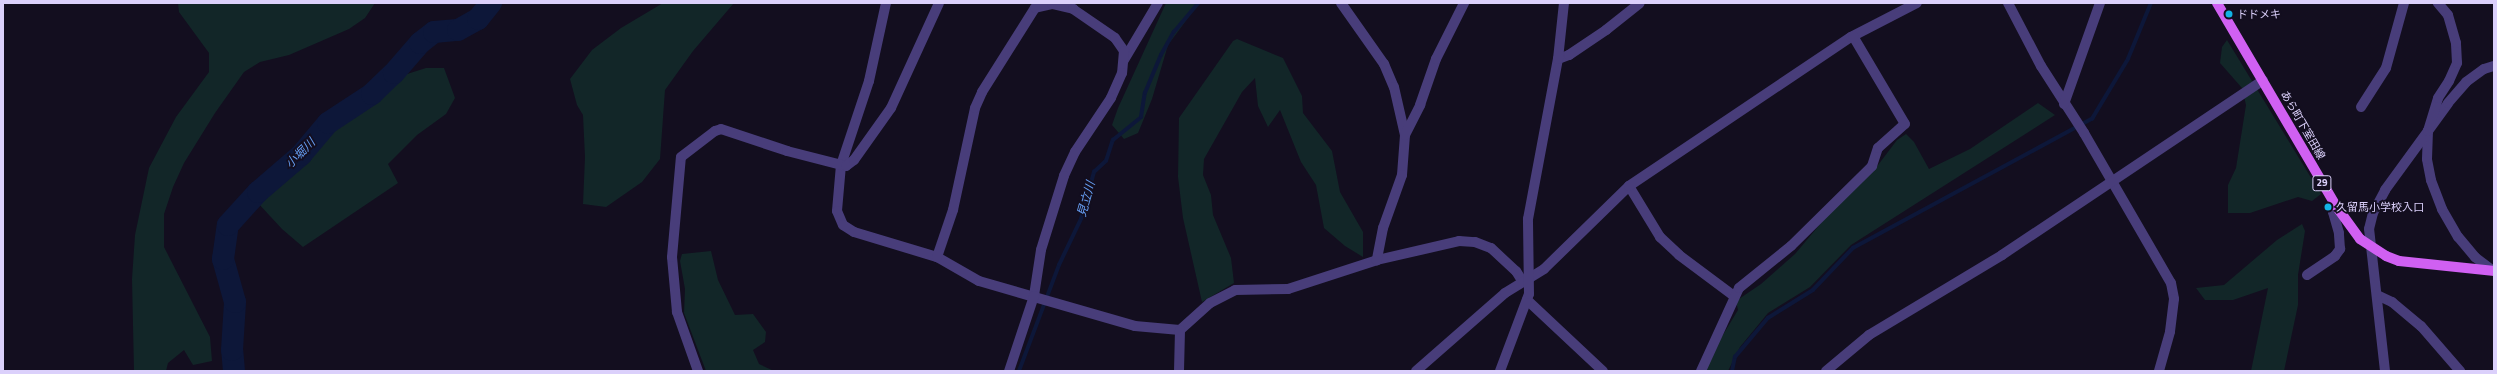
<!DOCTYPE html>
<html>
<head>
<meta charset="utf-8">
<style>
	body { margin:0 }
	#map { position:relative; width:2497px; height:374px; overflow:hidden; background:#130e1f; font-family:"Titillium Web","Noto Sans JP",sans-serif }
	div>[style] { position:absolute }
	.green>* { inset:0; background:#122628 }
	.stream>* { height:3.5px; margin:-1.75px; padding:0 1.75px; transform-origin:1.75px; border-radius:1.75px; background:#0d1739 }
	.river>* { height:22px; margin:-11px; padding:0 11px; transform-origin:11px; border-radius:11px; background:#0d1739 }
	.minor>* { height:10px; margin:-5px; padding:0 5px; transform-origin:5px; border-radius:5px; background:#483d7a }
	.major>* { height:10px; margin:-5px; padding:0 5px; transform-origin:5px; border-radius:5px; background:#d060f2 }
	.dots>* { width:11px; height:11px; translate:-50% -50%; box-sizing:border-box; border:2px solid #130e1f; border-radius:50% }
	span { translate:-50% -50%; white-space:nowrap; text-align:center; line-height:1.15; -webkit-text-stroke:3.5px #130e1f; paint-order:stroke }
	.shield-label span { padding:1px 3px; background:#130e1f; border:1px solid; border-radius:3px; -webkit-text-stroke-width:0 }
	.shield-label { font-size:10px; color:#dbd0fb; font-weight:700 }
	.poi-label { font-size:11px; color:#dbd0fb }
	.left { translate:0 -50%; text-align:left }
	.street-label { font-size:11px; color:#dbd0fb }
	.water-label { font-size:12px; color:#669ef3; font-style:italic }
	.frame { position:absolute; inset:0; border:4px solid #dbd0fb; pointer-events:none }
</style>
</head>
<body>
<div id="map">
	<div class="green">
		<i style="clip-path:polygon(178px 3px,375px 3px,365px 18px,349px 29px,289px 55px,260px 62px,244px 72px,215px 113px,184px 163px,173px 187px,164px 214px,164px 247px,210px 337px,212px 361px,193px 365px,184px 350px,168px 363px,166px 371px,134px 371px,132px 279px,135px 235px,149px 168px,176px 117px,209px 72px,209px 53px,179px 12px)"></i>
		<i style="clip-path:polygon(663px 3px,734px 3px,693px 51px,665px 90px,660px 159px,642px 182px,606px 207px,583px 204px,585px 157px,583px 115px,577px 105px,570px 79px,592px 50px,621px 28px)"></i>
		<i style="clip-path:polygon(1166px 3px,1199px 3px,1168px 45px,1152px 99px,1138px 133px,1124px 139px,1112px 125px,1118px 108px)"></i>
		<i style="clip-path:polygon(1237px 39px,1283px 58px,1302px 96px,1303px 113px,1332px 151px,1340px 192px,1363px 232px,1363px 257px,1345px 246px,1324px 228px,1316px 185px,1301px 162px,1280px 110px,1268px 127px,1258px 106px,1255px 78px,1242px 92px,1204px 159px,1203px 175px,1211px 195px,1213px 215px,1231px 258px,1234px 283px,1202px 302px,1183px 218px,1178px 177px,1179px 118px,1233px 41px)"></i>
		<i style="clip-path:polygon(2227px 40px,2321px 194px,2312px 201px,2298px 197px,2250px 213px,2228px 213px,2228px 185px,2236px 168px,2246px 105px,2242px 88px,2220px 63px,2222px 47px)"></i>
		<i style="clip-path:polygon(426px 68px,444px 68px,455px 98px,446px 114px,417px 135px,388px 164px,398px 183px,303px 247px,282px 229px,257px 202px,305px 161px,331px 130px,404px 75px)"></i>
		<i style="clip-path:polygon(2038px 103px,2055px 115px,1851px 245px,1810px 287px,1768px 313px,1740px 347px,1728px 371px,1701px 371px,1738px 310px,1736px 301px,1761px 284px,1795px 254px,1827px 216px,1875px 169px,1897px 140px,1906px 134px,1914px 142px,1929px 169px,1970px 149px)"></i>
		<i style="clip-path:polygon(2302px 224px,2305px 231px,2298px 275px,2298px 305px,2284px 371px,2251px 371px,2268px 288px,2233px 300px,2205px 300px,2196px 288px,2224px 285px,2277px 240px)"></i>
		<i style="clip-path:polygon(711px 251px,718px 280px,735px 315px,753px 314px,766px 332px,765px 342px,753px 350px,759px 364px,774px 371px,706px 371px,684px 313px,685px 289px,680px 261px,682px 254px)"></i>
	</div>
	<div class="stream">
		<i style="left:1019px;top:371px;width:113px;rotate:-69.3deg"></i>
		<i style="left:1059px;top:265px;width:51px;rotate:-64.4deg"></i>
		<i style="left:1081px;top:219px;width:49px;rotate:-74.5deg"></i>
		<i style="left:1094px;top:172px;width:16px;rotate:-43deg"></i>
		<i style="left:1106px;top:161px;width:22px;rotate:-72deg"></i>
		<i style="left:1113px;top:140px;width:36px;rotate:-39deg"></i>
		<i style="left:1141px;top:117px;width:24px;rotate:-81deg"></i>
		<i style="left:1145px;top:93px;width:41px;rotate:-67.2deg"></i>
		<i style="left:1161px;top:55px;width:26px;rotate:-61deg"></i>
		<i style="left:1174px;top:32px;width:38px;rotate:-50deg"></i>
		<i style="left:1732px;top:371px;width:14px;rotate:-78deg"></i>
		<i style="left:1735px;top:357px;width:51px;rotate:-49.8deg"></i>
		<i style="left:1768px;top:318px;width:53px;rotate:-31.9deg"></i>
		<i style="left:1813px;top:290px;width:58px;rotate:-46.4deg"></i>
		<i style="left:1853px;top:248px;width:272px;rotate:-28.4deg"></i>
		<i style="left:2092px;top:119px;width:70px;rotate:-59deg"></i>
		<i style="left:2128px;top:59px;width:61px;rotate:-67.7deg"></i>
	</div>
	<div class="river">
		<i style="left:234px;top:371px;width:21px;rotate:-95deg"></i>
		<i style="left:232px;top:350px;width:48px;rotate:-86.4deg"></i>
		<i style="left:235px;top:302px;width:45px;rotate:-105.6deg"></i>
		<i style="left:223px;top:259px;width:34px;rotate:-82deg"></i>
		<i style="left:228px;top:225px;width:45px;rotate:-47.7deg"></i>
		<i style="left:258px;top:192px;width:57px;rotate:-40.7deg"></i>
		<i style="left:301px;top:155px;width:42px;rotate:-49.8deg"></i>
		<i style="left:328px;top:123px;width:53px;rotate:-33.4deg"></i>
		<i style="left:372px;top:94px;width:30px;rotate:-44deg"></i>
		<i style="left:394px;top:73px;width:40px;rotate:-49deg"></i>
		<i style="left:420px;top:43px;width:18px;rotate:-38deg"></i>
		<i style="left:434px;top:32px;width:24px;rotate:-5deg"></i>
		<i style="left:458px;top:30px;width:23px;rotate:-29deg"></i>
		<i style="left:478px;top:19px;width:21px;rotate:-51deg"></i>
	</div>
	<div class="minor">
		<i style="left:886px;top:3px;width:80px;rotate:102.3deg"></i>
		<i style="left:869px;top:81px;width:89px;rotate:108.4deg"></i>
		<i style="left:841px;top:165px;width:46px;rotate:95deg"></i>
		<i style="left:837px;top:211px;width:15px;rotate:67deg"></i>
		<i style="left:843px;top:225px;width:13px;rotate:32deg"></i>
		<i style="left:854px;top:232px;width:87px;rotate:16.8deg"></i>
		<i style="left:937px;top:257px;width:48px;rotate:29.7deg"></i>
		<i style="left:979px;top:281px;width:162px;rotate:16.1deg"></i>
		<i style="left:1135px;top:326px;width:45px;rotate:5.1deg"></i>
		<i style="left:1180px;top:330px;width:40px;rotate:-42deg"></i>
		<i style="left:1210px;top:303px;width:28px;rotate:-27deg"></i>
		<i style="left:1235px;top:290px;width:53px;rotate:-1.1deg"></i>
		<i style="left:1288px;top:289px;width:94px;rotate:-18deg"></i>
		<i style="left:1377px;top:260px;width:84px;rotate:-13deg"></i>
		<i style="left:1459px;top:241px;width:16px;rotate:4deg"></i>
		<i style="left:1475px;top:242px;width:17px;rotate:21deg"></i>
		<i style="left:1491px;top:248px;width:34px;rotate:43deg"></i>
		<i style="left:1516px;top:271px;width:13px;rotate:58deg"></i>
		<i style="left:1341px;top:3px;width:75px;rotate:54.8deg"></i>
		<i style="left:1384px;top:64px;width:25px;rotate:67deg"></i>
		<i style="left:1394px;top:87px;width:49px;rotate:77.1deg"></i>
		<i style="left:1405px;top:135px;width:40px;rotate:94.3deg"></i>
		<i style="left:1402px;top:175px;width:56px;rotate:109.7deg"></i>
		<i style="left:1383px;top:228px;width:33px;rotate:101deg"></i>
		<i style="left:2008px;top:3px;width:71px;rotate:62.4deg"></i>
		<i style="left:2041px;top:66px;width:80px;rotate:57.3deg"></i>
		<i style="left:2084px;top:133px;width:173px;rotate:59.9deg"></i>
		<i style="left:2171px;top:283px;width:16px;rotate:79deg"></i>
		<i style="left:2174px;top:299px;width:33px;rotate:97deg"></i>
		<i style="left:2170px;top:332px;width:41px;rotate:105.8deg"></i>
		<i style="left:1558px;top:59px;width:12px;rotate:-20deg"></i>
		<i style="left:1569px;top:55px;width:45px;rotate:-34deg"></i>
		<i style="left:1606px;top:30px;width:43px;rotate:-38.5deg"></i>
		<i style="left:1124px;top:60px;width:66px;rotate:-59.2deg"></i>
		<i style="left:2064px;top:104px;width:107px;rotate:-70.4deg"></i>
		<i style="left:2361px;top:107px;width:46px;rotate:-57.3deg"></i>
		<i style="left:2386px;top:68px;width:67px;rotate:-74.5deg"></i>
		<i style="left:1405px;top:135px;width:34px;rotate:-63deg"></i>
		<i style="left:1420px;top:105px;width:49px;rotate:-70.8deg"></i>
		<i style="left:1436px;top:59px;width:63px;rotate:-63.4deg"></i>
		<i style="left:1629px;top:186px;width:60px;rotate:58.7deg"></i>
		<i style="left:1660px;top:237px;width:26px;rotate:43deg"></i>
		<i style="left:1679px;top:255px;width:69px;rotate:36.7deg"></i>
		<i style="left:937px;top:257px;width:50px;rotate:-71.2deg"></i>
		<i style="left:953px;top:210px;width:104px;rotate:-77.8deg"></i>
		<i style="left:975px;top:108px;width:17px;rotate:-66deg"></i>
		<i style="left:982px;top:92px;width:99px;rotate:-57.8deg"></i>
		<i style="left:1035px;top:8px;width:17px;rotate:-13deg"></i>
		<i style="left:1052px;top:4px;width:22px;rotate:13deg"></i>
		<i style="left:1073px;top:9px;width:51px;rotate:34.6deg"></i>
		<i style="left:1115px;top:38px;width:16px;rotate:55deg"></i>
		<i style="left:1124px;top:51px;width:22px;rotate:95deg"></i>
		<i style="left:1122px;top:73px;width:27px;rotate:114deg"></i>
		<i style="left:1111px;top:98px;width:65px;rotate:123.7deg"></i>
		<i style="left:1075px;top:152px;width:26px;rotate:115deg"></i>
		<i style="left:1064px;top:176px;width:77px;rotate:107.3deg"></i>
		<i style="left:1041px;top:250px;width:47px;rotate:98.7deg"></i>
		<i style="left:1034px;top:296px;width:79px;rotate:108.4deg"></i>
		<i style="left:2492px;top:270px;width:21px;rotate:-143deg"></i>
		<i style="left:2475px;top:257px;width:26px;rotate:-130deg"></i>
		<i style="left:2458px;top:237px;width:32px;rotate:-120deg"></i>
		<i style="left:2442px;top:209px;width:31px;rotate:-111deg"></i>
		<i style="left:2431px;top:180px;width:21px;rotate:-101deg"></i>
		<i style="left:2427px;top:159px;width:28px;rotate:-88deg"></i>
		<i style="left:2428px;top:131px;width:34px;rotate:-54deg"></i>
		<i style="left:2448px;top:103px;width:28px;rotate:-49deg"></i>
		<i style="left:2466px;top:82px;width:22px;rotate:-36deg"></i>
		<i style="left:2484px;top:69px;width:10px;rotate:-17deg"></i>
		<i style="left:2307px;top:275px;width:34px;rotate:-34deg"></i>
		<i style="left:2335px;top:256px;width:9px;rotate:-54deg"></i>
		<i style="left:2340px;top:249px;width:16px;rotate:-94deg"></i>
		<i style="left:2339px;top:233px;width:22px;rotate:-106deg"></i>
		<i style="left:2333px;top:212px;width:7px;rotate:-63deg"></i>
		<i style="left:2377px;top:295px;width:17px;rotate:25deg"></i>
		<i style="left:2392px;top:302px;width:38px;rotate:40deg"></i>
		<i style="left:2421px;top:326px;width:60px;rotate:49.1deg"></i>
		<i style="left:1527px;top:300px;width:104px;rotate:43.1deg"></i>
		<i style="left:698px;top:371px;width:63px;rotate:-109.6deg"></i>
		<i style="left:677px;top:312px;width:55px;rotate:-95.2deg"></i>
		<i style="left:672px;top:257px;width:100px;rotate:-84.9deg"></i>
		<i style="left:681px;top:157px;width:43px;rotate:-37.4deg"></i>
		<i style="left:715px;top:131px;width:6px;rotate:-18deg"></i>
		<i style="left:721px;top:129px;width:70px;rotate:18.4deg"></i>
		<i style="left:787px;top:151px;width:61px;rotate:14.3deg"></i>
		<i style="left:846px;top:166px;width:10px;rotate:-37deg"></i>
		<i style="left:854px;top:160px;width:64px;rotate:-54.6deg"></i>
		<i style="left:891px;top:108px;width:115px;rotate:-65.4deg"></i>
		<i style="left:1179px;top:371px;width:41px;rotate:-88.6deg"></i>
		<i style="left:1416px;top:371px;width:118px;rotate:-41.2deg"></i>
		<i style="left:1505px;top:293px;width:46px;rotate:-31.6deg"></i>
		<i style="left:1544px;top:269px;width:119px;rotate:-44.3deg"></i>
		<i style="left:1629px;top:186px;width:267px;rotate:-33.9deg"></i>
		<i style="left:1851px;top:37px;width:74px;rotate:-27.3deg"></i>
		<i style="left:1500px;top:371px;width:82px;rotate:-69.4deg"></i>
		<i style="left:1529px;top:294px;width:75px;rotate:-90.8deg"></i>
		<i style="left:1528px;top:219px;width:163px;rotate:-79.4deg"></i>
		<i style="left:1558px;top:59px;width:56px;rotate:-83.9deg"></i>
		<i style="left:1701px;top:371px;width:91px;rotate:-65.4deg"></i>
		<i style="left:1739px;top:288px;width:67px;rotate:-38.9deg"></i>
		<i style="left:1791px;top:246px;width:114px;rotate:-44.6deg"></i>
		<i style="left:1872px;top:166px;width:19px;rotate:-72deg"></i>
		<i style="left:1878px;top:148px;width:36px;rotate:-42deg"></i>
		<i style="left:1905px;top:124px;width:102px;rotate:-120.6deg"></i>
		<i style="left:1826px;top:371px;width:56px;rotate:-39.9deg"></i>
		<i style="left:1869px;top:335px;width:155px;rotate:-31deg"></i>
		<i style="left:2002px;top:255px;width:314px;rotate:-33.8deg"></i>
		<i style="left:2385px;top:371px;width:143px;rotate:-96.4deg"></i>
		<i style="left:2369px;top:229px;width:16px;rotate:-76deg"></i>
		<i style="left:2373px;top:213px;width:26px;rotate:-62deg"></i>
		<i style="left:2385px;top:190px;width:73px;rotate:-53.9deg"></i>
		<i style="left:2428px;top:131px;width:34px;rotate:-73deg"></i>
		<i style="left:2438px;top:98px;width:20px;rotate:-57deg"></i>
		<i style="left:2449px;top:81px;width:20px;rotate:-66deg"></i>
		<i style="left:2457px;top:63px;width:20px;rotate:-93deg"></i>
		<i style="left:2456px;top:43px;width:29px;rotate:-106deg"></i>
		<i style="left:2448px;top:15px;width:16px;rotate:-130deg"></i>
	</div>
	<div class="major">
		<i style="left:2217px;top:3px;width:235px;rotate:59.6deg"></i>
		<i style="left:2336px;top:206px;width:41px;rotate:54deg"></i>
		<i style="left:2360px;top:239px;width:31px;rotate:33deg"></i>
		<i style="left:2386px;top:256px;width:14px;rotate:21deg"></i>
		<i style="left:2399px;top:261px;width:96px;rotate:6deg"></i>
	</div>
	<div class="dots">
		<i style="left:2229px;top:14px;background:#12b3e5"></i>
		<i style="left:2328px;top:207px;background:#12b3e5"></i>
	</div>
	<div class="shield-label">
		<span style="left:2322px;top:183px">29</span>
	</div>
	<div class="poi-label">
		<span class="left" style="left:2237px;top:14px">ドドメキ</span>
		<span class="left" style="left:2336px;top:207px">久留馬小学校入口</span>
	</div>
	<div class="street-label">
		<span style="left:2303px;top:125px;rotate:60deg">あら町下室田線</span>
	</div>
	<div class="water-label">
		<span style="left:300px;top:153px;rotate:-45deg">小堀川</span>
		<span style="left:1086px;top:199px;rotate:-74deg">見立川</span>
	</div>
	<div class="frame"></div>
</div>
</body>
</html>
